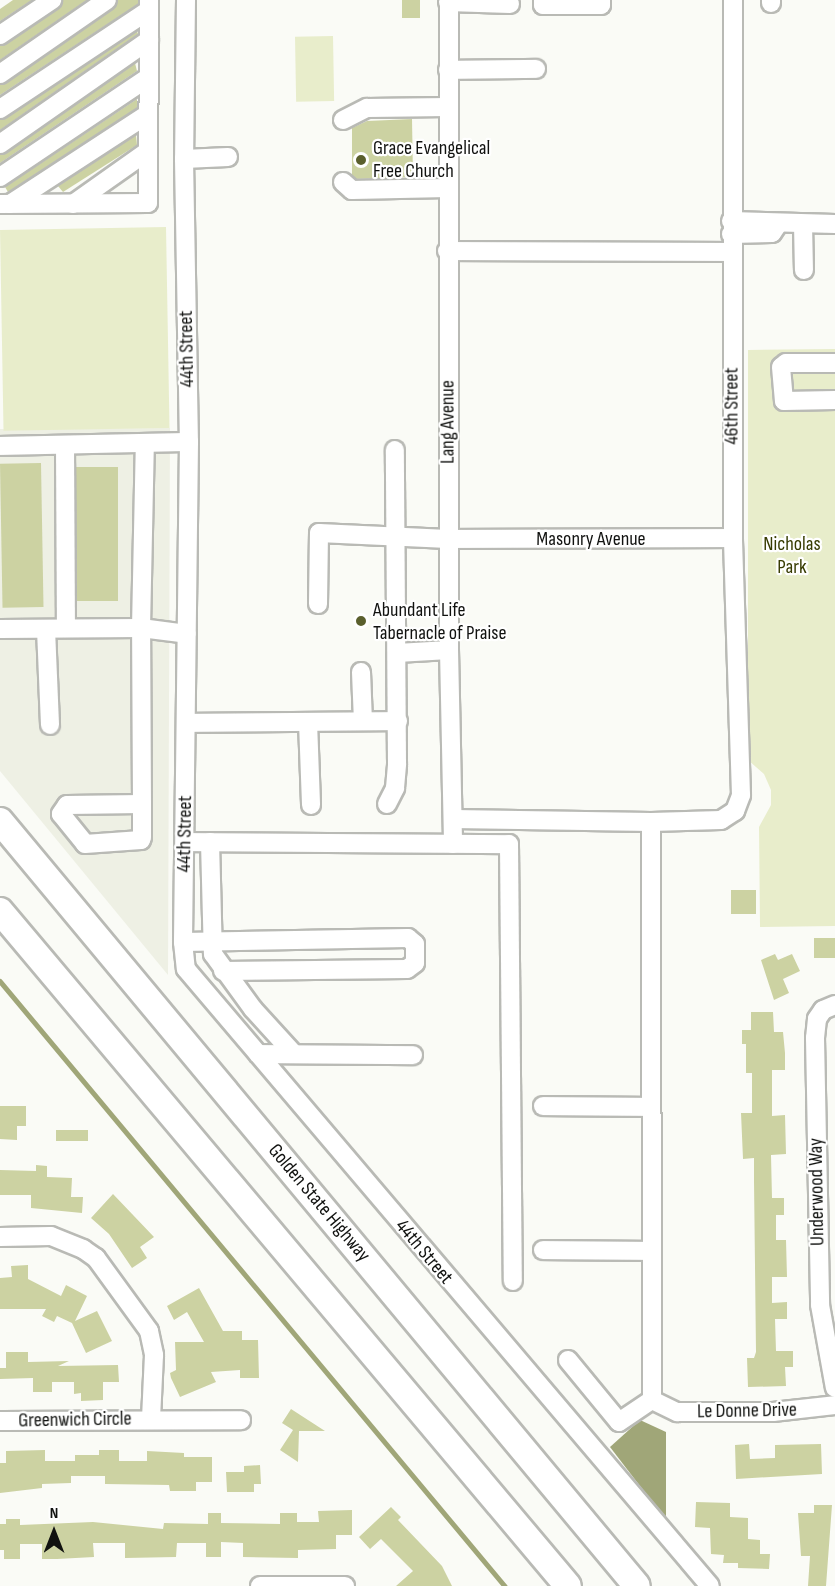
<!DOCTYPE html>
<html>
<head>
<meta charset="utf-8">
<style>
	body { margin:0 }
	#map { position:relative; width:835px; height:1586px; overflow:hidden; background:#fafbf6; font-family:"Sofia Sans Condensed",sans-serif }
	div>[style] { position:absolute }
	.built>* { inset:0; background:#eef0e4 }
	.green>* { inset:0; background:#e8edcb; transform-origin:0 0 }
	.water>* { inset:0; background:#a0a678 }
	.stream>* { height:4.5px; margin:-2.25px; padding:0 2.25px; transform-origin:2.25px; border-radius:2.25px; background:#a0a678 }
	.building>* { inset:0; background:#ccd2a2; transform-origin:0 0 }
	.roads { filter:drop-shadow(2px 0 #b9bab5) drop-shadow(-2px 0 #b9bab5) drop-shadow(0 2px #b9bab5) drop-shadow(0 -2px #b9bab5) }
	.minor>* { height:18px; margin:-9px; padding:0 9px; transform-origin:9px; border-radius:9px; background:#fff }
	.highway>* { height:26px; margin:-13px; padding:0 13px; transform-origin:13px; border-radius:13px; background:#fff }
	.dots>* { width:16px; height:16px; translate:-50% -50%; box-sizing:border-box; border:3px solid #fff; border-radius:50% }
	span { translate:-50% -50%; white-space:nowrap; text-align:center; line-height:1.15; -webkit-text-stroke:4.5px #fff; paint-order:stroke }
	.poi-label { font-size:20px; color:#111210 }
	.left { translate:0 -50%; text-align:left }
	.street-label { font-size:20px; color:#111210 }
	.park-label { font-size:20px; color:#373b01 }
	.north { position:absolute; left:24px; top:1502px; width:60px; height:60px; -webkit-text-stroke:4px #fff; paint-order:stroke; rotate:0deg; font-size:16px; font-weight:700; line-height:24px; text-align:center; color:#111210 }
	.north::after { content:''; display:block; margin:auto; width:21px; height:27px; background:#111210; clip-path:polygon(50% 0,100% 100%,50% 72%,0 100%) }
</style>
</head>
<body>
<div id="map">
	<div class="built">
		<i style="clip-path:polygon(170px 428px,168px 975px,0 771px,0 429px)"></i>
	</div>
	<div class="green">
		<i style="left:333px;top:36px;width:65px;height:38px;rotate:89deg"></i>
		<i style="left:166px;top:227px;width:201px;height:166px;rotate:89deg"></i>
		<i style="clip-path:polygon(835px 349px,835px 926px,760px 927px,759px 827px,771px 805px,771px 790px,764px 774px,748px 760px,748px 350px)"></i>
	</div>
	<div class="water">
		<i style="clip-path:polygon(640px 1420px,666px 1432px,666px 1520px,610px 1447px)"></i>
	</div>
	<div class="stream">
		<i style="left:0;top:981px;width:788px;rotate:50.15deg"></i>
	</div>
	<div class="building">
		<i style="clip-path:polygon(13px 0,32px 0,0 21px,0 9px)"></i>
		<i style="clip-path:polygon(63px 0,87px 0,0 60px,0 46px,58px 9px)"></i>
		<i style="clip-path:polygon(118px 0,138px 0,138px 4px,0 95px,0 85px,113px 9px)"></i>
		<i style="left:402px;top:0;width:18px;height:18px"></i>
		<i style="clip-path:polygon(137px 31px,138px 34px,0 130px,0 120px)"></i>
		<i style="clip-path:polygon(135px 63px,137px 71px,0 163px,0 155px)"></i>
		<i style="clip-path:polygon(137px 99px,137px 108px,8px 192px,5px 187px)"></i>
		<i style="clip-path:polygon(412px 119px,413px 177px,356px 179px,352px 175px,352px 128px,367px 121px)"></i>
		<i style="clip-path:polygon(136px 135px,137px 145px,63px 192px,58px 186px)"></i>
		<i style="left:41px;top:463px;width:144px;height:41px;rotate:89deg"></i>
		<i style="left:76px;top:467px;width:42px;height:134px"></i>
		<i style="left:731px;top:890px;width:25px;height:24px"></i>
		<i style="left:814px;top:938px;width:21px;height:20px"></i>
		<i style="clip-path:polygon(775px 954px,778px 960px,792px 954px,800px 971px,783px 979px,789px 993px,774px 1000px,761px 960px)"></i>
		<i style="clip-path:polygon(751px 1012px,773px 1012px,774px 1032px,783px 1032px,785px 1053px,785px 1070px,772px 1070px,772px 1116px,785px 1115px,786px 1154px,771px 1155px,772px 1198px,784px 1198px,784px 1215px,776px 1215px,776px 1240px,786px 1240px,787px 1277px,772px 1277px,772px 1303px,787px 1302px,787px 1319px,775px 1319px,776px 1351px,793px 1351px,793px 1367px,785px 1367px,786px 1386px,748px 1387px,747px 1358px,754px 1358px,756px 1352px,754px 1181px,754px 1158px,743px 1159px,741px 1113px,752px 1113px,752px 1073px,746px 1073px,746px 1044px,742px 1044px,742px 1030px,751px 1030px)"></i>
		<i style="clip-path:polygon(0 1106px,26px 1106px,26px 1126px,17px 1126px,17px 1140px,0 1139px)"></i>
		<i style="left:88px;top:1130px;width:11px;height:32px;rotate:90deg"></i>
		<i style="clip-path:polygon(36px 1165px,47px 1166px,47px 1177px,72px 1178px,71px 1197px,83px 1197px,82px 1213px,31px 1208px,31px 1195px,0 1195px,0 1170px,36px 1171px)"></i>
		<i style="clip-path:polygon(113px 1194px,154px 1237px,140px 1247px,147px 1258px,132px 1268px,109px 1234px,91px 1218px)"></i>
		<i style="clip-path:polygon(28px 1265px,28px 1279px,61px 1296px,66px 1285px,87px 1296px,75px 1321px,97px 1311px,112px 1341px,86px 1353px,72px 1323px,57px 1316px,54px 1322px,42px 1316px,46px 1309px,0 1309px,0 1278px,12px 1277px,11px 1266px)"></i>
		<i style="clip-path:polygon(199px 1288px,223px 1331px,242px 1331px,242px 1340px,258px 1340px,259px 1378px,240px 1378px,240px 1370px,211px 1372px,216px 1382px,180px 1397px,171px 1378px,170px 1373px,176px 1370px,175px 1342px,204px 1342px,187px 1312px,174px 1320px,167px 1306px)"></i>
		<i style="clip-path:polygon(6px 1352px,28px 1352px,28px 1362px,69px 1361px,58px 1366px,118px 1365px,119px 1382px,103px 1382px,103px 1400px,81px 1401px,81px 1393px,74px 1394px,74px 1382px,52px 1382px,52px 1392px,33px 1392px,33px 1378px,0 1379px,0 1368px,6px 1368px)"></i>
		<i style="clip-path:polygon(291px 1409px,325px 1431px,299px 1431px,298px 1462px,280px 1450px,293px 1430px,282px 1423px)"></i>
		<i style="clip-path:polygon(749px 1444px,750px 1459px,775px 1458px,775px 1445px,821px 1444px,822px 1474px,736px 1479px,735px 1445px)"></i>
		<i style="clip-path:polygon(45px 1450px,45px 1461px,75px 1461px,75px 1455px,99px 1455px,99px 1450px,119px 1450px,119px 1461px,147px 1461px,147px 1451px,184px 1453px,184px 1457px,212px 1457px,212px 1482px,196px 1482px,196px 1491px,170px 1491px,169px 1485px,105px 1484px,105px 1476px,71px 1476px,71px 1483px,42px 1484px,42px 1488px,0 1493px,0 1463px,6px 1463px,6px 1451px)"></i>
		<i style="clip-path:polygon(260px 1465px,261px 1484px,254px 1484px,254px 1492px,227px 1492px,226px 1472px,244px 1472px,244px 1466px)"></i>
		<i style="clip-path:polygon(696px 1502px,730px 1503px,730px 1517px,748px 1518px,748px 1539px,760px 1540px,760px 1554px,770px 1554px,769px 1569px,738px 1568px,738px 1563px,723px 1563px,724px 1555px,711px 1554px,710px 1528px,695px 1527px)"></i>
		<i style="clip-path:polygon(814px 1505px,832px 1505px,826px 1586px,808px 1586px,810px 1556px,801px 1556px,798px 1513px,814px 1513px)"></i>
		<i style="clip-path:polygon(391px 1507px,401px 1517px,398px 1520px,442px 1566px,452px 1586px,396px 1586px,413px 1571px,381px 1539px,370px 1549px,359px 1537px)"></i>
		<i style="clip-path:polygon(352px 1510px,352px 1535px,336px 1535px,336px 1549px,298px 1550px,298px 1558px,243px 1557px,243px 1543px,221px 1542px,221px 1557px,206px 1557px,206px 1543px,177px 1543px,176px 1557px,125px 1558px,125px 1543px,93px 1543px,94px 1557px,57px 1559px,42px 1559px,42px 1544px,20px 1544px,20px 1559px,4px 1559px,4px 1550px,0 1550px,0 1524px,6px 1524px,6px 1519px,20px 1519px,20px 1525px,93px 1522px,163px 1529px,164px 1523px,208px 1524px,208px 1513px,221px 1513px,221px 1523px,280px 1524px,280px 1513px,297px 1513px,297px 1522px,319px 1522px,318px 1511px)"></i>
	</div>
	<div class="roads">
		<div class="minor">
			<i style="left:186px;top:0;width:159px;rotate:90.7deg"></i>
			<i style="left:184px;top:159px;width:283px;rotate:89deg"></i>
			<i style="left:189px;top:442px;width:500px;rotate:90.69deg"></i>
			<i style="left:183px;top:942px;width:27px;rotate:84deg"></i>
			<i style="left:186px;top:969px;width:809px;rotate:49.66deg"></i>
			<i style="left:449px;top:0;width:650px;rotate:90deg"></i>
			<i style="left:449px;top:650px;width:194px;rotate:88.8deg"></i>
			<i style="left:543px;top:0;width:5px;rotate:90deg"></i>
			<i style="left:543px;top:5px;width:58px"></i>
			<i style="left:601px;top:5px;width:5px;rotate:-90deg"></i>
			<i style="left:448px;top:2px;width:62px;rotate:1.8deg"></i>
			<i style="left:771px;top:3px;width:3px;rotate:-90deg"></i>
			<i style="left:0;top:35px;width:63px;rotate:-33.9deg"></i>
			<i style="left:448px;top:70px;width:88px;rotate:-0.7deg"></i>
			<i style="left:0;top:74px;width:130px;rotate:-34.7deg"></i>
			<i style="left:0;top:109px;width:179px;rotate:-33.6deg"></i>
			<i style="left:343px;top:120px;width:27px;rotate:-27deg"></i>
			<i style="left:367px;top:108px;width:81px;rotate:-0.7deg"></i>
			<i style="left:0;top:144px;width:182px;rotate:-34.9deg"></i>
			<i style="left:184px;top:159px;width:44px;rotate:-2.6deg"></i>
			<i style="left:0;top:177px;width:179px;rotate:-33.9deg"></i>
			<i style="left:343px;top:182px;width:12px;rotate:42deg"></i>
			<i style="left:352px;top:190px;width:96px;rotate:-1.2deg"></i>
			<i style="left:0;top:204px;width:148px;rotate:-0.4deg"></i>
			<i style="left:148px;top:203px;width:203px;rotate:-89.7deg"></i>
			<i style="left:10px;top:204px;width:165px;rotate:-33.1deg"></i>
			<i style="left:73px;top:204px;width:92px;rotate:-35.2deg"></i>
			<i style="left:731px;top:221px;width:104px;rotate:1.7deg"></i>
			<i style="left:803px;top:224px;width:46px;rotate:88.8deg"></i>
			<i style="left:731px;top:234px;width:41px;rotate:-1.4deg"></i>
			<i style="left:772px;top:233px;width:11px;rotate:-56deg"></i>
			<i style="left:447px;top:251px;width:284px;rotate:0.2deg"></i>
			<i style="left:835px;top:363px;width:49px;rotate:180deg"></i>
			<i style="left:786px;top:363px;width:6px;rotate:141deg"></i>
			<i style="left:781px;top:367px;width:34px;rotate:85deg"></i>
			<i style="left:784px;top:401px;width:51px;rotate:-1.1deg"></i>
			<i style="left:65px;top:445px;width:183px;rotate:89.7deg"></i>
			<i style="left:0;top:446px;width:189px;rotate:-1.2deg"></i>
			<i style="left:318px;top:604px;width:71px;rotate:-89.2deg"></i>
			<i style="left:319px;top:533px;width:129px;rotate:2.7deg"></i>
			<i style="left:448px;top:539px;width:285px;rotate:-0.2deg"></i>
			<i style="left:0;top:629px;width:141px;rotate:-0.4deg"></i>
			<i style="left:141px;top:628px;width:46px;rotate:7.4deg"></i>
			<i style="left:46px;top:629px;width:96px;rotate:87.6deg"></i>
			<i style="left:397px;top:653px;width:52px;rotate:-3.3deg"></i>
			<i style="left:361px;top:672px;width:49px;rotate:87.7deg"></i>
			<i style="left:308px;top:722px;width:83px;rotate:87.9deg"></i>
			<i style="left:186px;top:723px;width:212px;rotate:-0.5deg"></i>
			<i style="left:142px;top:804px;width:75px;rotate:179.2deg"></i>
			<i style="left:67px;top:805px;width:11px;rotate:124deg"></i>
			<i style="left:61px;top:814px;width:38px;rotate:51deg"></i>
			<i style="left:85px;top:844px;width:56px;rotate:-4.1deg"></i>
			<i style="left:141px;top:840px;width:3px;rotate:-72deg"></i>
			<i style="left:142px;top:837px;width:33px;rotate:-90deg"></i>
			<i style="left:142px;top:804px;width:176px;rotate:-90.3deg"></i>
			<i style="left:141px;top:628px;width:184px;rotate:-88.8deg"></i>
			<i style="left:387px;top:804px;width:18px;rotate:-63deg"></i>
			<i style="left:395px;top:788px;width:25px;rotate:-85deg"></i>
			<i style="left:397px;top:763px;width:313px;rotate:-90.4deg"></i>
			<i style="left:453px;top:819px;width:198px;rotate:0.9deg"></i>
			<i style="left:651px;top:822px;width:70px;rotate:-1.6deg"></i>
			<i style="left:721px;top:820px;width:17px;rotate:-33deg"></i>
			<i style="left:735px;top:811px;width:17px;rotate:-69deg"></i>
			<i style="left:741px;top:795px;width:257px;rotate:-91.8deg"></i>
			<i style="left:733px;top:538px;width:538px;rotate:-90deg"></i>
			<i style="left:651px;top:822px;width:578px;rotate:89.9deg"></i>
			<i style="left:652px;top:1400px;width:28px;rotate:26deg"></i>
			<i style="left:677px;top:1412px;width:96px"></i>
			<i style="left:773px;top:1412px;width:62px;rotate:-6.4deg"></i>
			<i style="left:185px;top:842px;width:324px;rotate:0.4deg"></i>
			<i style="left:509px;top:844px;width:437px;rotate:89.5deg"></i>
			<i style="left:210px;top:842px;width:112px;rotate:88.5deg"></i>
			<i style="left:213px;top:954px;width:68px;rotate:54deg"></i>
			<i style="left:253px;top:1009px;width:61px;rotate:47.7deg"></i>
			<i style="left:183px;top:942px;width:225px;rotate:-1deg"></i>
			<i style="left:408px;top:938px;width:9px;rotate:41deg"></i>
			<i style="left:415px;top:944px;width:19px;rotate:90deg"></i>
			<i style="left:415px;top:963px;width:10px;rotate:143deg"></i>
			<i style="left:407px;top:969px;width:184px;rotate:179.4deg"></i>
			<i style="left:835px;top:1005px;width:13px;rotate:157deg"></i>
			<i style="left:823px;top:1010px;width:11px;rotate:124deg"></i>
			<i style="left:817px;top:1019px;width:19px;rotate:96deg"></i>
			<i style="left:815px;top:1038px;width:267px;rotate:88.9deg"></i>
			<i style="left:820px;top:1305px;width:84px;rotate:79.8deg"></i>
			<i style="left:258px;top:1054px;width:155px;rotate:0.4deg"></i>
			<i style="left:543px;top:1106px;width:108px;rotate:0.5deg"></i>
			<i style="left:0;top:1237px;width:51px;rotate:-1.1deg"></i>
			<i style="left:51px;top:1236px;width:35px;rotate:22deg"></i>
			<i style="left:83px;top:1249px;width:16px;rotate:35deg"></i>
			<i style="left:96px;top:1258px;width:90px;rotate:54deg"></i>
			<i style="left:149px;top:1331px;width:25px;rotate:78deg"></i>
			<i style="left:154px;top:1355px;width:64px;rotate:92.7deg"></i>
			<i style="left:543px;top:1250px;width:108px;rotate:0.5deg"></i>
			<i style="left:568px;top:1360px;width:80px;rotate:50.6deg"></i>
			<i style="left:619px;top:1422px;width:40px;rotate:-34deg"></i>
			<i style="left:0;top:1421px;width:241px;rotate:-0.2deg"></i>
			<i style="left:260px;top:1586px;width:85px"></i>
		</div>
		<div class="highway">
			<i style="left:0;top:821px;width:995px;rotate:50.22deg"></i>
			<i style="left:0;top:911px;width:882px;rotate:49.92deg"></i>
		</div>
	</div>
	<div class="dots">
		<i style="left:361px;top:160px;background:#5a5f2d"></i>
		<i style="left:361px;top:621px;background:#5a5f2d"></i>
	</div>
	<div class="poi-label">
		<span class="left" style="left:373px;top:160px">Grace Evangelical<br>Free Church</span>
		<span class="left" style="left:373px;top:622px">Abundant Life<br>Tabernacle of Praise</span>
	</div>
	<div class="street-label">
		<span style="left:187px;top:349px;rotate:-91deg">44th Street</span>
		<span style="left:732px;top:406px;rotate:-90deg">46th Street</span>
		<span style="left:448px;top:422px;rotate:-90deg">Lang Avenue</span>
		<span style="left:591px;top:539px">Masonry Avenue</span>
		<span style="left:185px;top:834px;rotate:-89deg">44th Street</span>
		<span style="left:817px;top:1192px;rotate:-91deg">Underwood Way</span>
		<span style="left:319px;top:1203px;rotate:50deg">Golden State Highway</span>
		<span style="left:424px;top:1252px;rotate:50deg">44th Street</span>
		<span style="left:747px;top:1411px;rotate:-1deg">Le Donne Drive</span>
		<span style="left:75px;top:1420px;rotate:-1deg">Greenwich Circle</span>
	</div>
	<div class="park-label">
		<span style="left:792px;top:556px">Nicholas<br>Park</span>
	</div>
	<div class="north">N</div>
</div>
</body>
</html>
